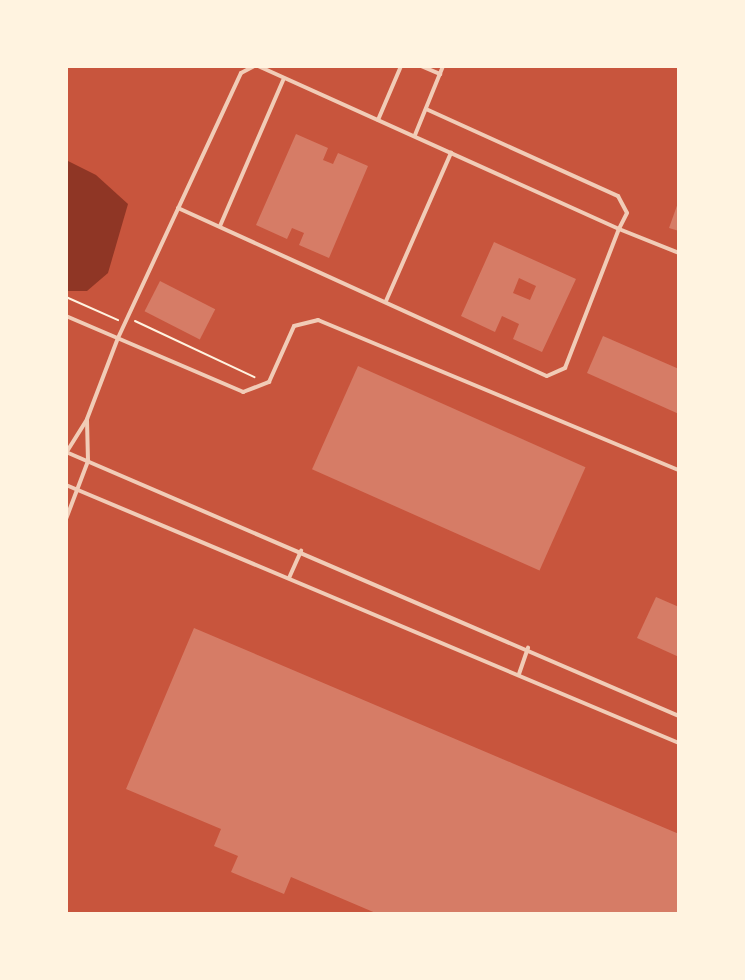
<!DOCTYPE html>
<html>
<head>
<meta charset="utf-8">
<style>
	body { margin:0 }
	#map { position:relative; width:745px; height:980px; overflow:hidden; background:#c8553d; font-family:Lato,sans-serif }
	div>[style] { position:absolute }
	.water>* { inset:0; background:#8f3625 }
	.building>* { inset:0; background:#d67c66; transform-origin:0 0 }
	.path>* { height:2px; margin:-1px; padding:0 1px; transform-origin:1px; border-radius:1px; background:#fff3e0 }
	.service>* { height:4px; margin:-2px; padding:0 2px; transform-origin:2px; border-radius:2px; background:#f1ccb7 }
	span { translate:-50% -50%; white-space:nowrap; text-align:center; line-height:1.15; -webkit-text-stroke:4.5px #fff3e0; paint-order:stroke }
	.frame { position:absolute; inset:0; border:68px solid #fff3e0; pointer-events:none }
</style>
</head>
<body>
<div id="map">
	<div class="water">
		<i style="clip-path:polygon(66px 160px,96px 175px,128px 204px,108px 273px,87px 291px,66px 291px)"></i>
	</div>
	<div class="building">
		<i style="clip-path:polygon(296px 134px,328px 148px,323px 160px,333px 164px,338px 153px,368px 166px,329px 258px,299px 245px,304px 233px,292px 228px,287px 239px,256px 225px)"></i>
		<i style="clip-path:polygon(679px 200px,679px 231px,669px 228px)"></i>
		<i style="clip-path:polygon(evenodd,494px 242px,576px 279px,542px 352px,513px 339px,519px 324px,502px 316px,495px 332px,461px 316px,494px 242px,519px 278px,536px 286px,530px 300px,513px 293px,519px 278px)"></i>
		<i style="left:160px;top:281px;width:62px;height:34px;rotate:27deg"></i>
		<i style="clip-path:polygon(603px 336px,679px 369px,679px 414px,587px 373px)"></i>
		<i style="left:358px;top:366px;width:249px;height:113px;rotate:24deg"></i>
		<i style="clip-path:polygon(656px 597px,679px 607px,679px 657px,637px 638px)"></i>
		<i style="clip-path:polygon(194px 628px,679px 834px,679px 914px,378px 914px,291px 877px,284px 894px,231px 872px,238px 856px,214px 846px,221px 829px,126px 789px)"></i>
	</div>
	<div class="path">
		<i style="left:66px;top:297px;width:57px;rotate:23.9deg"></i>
		<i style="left:135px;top:321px;width:132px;rotate:25.2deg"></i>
	</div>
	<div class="service">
		<i style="left:421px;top:66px;width:21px;rotate:23deg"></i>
		<i style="left:426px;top:109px;width:211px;rotate:24.4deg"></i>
		<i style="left:618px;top:196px;width:19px;rotate:62deg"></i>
		<i style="left:627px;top:213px;width:18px;rotate:117deg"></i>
		<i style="left:619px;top:229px;width:65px;rotate:21.8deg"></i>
		<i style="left:378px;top:120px;width:59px;rotate:-66.9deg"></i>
		<i style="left:415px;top:135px;width:74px;rotate:-67.9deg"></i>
		<i style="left:178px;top:208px;width:405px;rotate:24.5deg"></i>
		<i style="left:547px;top:376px;width:20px;rotate:-24deg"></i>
		<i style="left:565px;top:368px;width:149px;rotate:-68.8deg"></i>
		<i style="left:619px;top:229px;width:396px;rotate:-155.7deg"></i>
		<i style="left:220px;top:226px;width:161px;rotate:-66.6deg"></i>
		<i style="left:386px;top:301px;width:162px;rotate:-66.3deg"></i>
		<i style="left:66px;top:316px;width:193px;rotate:23.2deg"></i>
		<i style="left:243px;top:392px;width:28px;rotate:-21deg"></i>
		<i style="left:269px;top:382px;width:61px;rotate:-65.9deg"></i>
		<i style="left:294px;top:326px;width:25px;rotate:-14deg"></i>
		<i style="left:318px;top:320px;width:391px;rotate:22.6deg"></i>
		<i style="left:66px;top:452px;width:667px;rotate:23.3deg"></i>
		<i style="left:66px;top:453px;width:40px;rotate:-58deg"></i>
		<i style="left:87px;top:419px;width:87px;rotate:-69.1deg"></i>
		<i style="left:118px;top:338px;width:292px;rotate:-65.1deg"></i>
		<i style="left:241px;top:73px;width:15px;rotate:-28deg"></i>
		<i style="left:66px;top:485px;width:665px;rotate:22.83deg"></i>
		<i style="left:66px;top:519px;width:62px;rotate:-69.2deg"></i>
		<i style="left:88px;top:461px;width:41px;rotate:-91.4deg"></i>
		<i style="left:289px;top:578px;width:30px;rotate:-66deg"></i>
		<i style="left:519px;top:674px;width:28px;rotate:-71deg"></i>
	</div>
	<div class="frame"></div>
</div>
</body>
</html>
